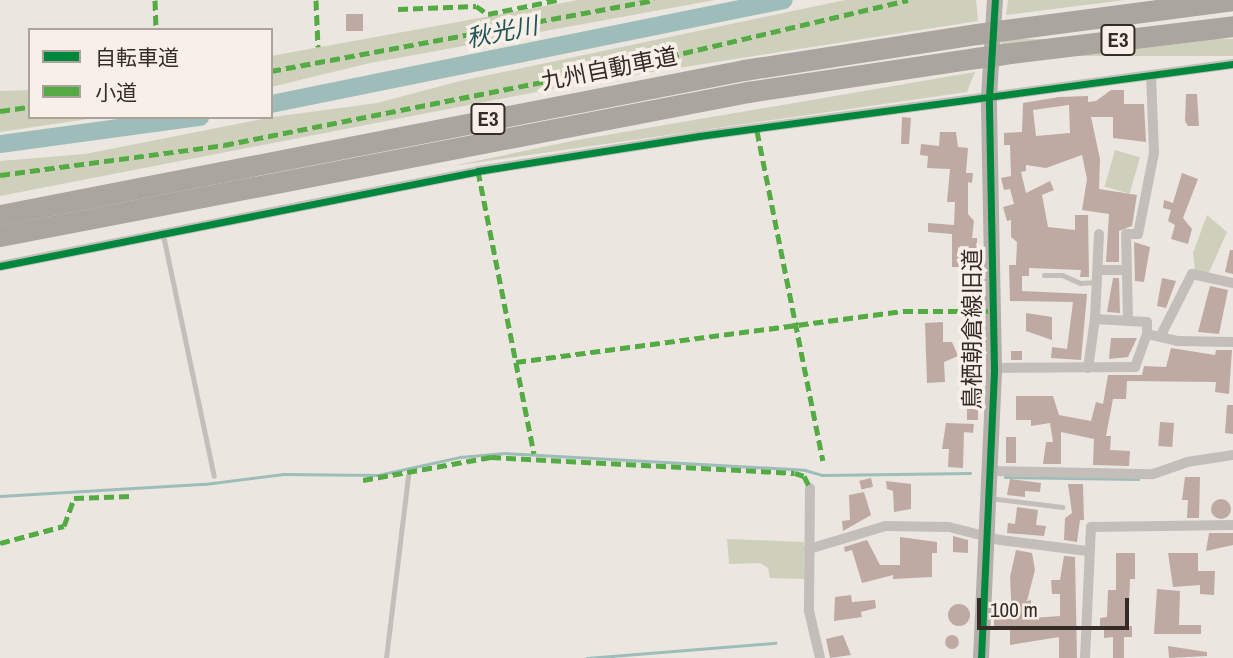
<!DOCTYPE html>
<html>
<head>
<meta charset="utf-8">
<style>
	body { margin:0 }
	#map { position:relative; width:1233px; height:658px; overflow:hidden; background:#ece6e0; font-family:"Archivo Narrow","Noto Sans JP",sans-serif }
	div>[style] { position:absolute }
	.green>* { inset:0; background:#ced0bb; transform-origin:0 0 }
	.stream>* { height:2.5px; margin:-1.25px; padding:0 1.25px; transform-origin:1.25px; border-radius:1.25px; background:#9ebdba }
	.river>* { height:18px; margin:-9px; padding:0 9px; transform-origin:9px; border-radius:9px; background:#9ebdba }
	.building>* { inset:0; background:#beaaa3; transform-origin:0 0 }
	.round { border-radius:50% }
	.lane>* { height:5px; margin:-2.5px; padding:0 2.5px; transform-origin:2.5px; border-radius:2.5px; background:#c4beba }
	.street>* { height:10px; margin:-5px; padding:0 5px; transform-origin:5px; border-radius:5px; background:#c4beba }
	.secondary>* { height:16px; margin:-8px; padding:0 8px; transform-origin:8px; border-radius:8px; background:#b5aeaa }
	.highway>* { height:21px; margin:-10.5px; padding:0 10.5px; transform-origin:10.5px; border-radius:10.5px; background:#aba59f }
	.highway-bridge>* { height:21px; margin:-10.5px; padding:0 10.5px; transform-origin:10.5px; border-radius:10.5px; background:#aba59f }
	.quiet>* { height:5px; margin-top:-2.5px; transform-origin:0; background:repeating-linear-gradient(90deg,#54ab44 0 10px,transparent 0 15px) }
	.cycleway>* { height:7px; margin:-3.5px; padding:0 3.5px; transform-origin:3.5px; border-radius:3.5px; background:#00873e }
	span { translate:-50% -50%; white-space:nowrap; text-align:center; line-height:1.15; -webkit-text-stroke:7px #f8f0e8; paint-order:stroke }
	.shield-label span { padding:2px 5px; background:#f8f0e8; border:2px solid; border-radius:5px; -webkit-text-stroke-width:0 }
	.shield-label { font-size:21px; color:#352c28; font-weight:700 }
	.street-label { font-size:23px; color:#352c28 }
	.water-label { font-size:24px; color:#215454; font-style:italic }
	.legend { position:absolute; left:28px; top:28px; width:245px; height:91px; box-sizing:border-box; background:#f8f0e8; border:2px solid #aaa29b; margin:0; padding:9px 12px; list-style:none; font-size:21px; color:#352c28 }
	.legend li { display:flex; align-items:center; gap:14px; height:35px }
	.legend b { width:35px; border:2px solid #aaa29b }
	.scale { position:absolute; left:977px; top:598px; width:152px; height:32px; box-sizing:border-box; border:4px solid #352c28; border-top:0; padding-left:9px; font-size:21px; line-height:24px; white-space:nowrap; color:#352c28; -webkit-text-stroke:5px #f8f0e8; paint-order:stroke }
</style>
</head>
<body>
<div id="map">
	<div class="green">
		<i style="clip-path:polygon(578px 0,715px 0,370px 63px,271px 87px,271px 56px)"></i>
		<i style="clip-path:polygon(845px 0,976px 0,978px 21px,588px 82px,0 196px,0 161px,85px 154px,273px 117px,377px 103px,460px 81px)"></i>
		<i style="clip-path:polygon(1008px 0,1125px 0,1006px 15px)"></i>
		<i style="left:1233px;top:39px;width:17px;height:231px;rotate:90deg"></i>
		<i style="clip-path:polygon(975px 72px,967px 92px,452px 166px,577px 140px)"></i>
		<i style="clip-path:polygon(30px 90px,30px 117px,102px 117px,0 132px,0 91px)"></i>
		<i style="left:1115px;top:150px;width:26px;height:38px;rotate:16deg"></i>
		<i style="clip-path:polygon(1207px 215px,1227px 232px,1208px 275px,1195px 271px,1193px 253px)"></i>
		<i style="clip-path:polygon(727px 539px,804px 542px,805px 579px,770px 578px,768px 568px,760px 563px,729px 564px)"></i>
	</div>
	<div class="stream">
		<i style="left:1005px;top:477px;width:133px;rotate:0.9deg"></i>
		<i style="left:0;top:496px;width:205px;rotate:-3.4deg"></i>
		<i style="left:205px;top:484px;width:79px;rotate:-7.3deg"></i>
		<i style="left:283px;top:474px;width:95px;rotate:0.6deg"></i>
		<i style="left:378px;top:475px;width:84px;rotate:-12.4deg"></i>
		<i style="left:460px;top:457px;width:45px;rotate:-5.1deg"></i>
		<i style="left:505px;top:453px;width:300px;rotate:3.2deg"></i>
		<i style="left:805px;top:470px;width:18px;rotate:16deg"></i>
		<i style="left:822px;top:475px;width:148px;rotate:-0.8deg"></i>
		<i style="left:587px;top:658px;width:189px;rotate:-4.6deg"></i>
	</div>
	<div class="river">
		<i style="left:271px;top:104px;width:523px;rotate:-11.46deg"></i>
		<i style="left:0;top:144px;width:202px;rotate:-7.7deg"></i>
	</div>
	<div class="building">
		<i style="left:346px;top:14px;width:17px;height:17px"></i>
		<i style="clip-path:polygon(evenodd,1111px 90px,1124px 90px,1124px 104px,1144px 104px,1146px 142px,1113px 138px,1113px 117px,1091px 117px,1100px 159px,1099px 189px,1137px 195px,1132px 226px,1119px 231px,1119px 262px,1106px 262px,1109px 214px,1082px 210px,1087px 179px,1082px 155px,1046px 168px,1026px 165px,1026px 171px,1021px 172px,1026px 193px,1050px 181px,1054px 190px,1042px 195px,1048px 227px,1075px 230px,1075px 215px,1088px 215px,1089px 277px,1080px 277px,1081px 270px,1029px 268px,1029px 276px,1022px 276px,1022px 291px,1087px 294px,1081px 360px,1051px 358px,1052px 347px,1067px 349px,1073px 302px,1010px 301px,1009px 265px,1016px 265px,1017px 242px,1011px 237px,1011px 220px,1007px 221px,1003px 207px,1014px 204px,1010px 189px,1004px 190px,1001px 178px,1011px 176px,1010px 145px,1004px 145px,1004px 133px,1022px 132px,1023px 103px,1059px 97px,1088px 96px,1088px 102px,1096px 101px,1111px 90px,1069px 105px,1070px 133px,1036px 136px,1033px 110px,1069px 105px)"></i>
		<i style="clip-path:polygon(1186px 94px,1197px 94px,1199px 126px,1188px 126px,1185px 121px)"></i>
		<i style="clip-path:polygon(902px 117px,911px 118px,909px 144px,901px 144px)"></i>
		<i style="clip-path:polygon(940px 132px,956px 132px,958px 147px,968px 148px,966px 173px,973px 173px,972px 183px,968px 182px,968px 214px,974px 221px,972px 238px,977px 238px,977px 253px,971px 253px,972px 273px,978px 273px,979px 292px,964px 292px,962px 267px,952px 267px,952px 234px,928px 232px,928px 223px,954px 225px,955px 202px,947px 202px,950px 169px,927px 168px,928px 156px,920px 155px,921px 144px,939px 146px)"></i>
		<i style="clip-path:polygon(1182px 173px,1198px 179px,1183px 218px,1192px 229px,1188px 244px,1171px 239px,1175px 225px,1168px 221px,1171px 210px,1163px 208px,1164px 200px,1173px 203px)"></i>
		<i style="clip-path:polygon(1134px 242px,1150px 247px,1144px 282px,1135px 281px)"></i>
		<i style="clip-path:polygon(1230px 250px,1233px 250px,1233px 274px,1225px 272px)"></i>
		<i style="clip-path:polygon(1113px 278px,1119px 278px,1120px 313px,1107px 312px)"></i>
		<i style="clip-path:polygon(1162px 278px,1176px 281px,1166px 308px,1157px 306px)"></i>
		<i style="clip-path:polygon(1210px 286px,1228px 290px,1219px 334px,1198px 332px)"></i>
		<i style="clip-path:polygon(1026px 313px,1052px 317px,1052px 340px,1026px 331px)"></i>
		<i style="clip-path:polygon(943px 322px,943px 342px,952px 342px,958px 356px,944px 362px,945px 382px,927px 383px,925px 323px)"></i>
		<i style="clip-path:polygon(1111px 338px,1137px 338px,1128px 357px,1109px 359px)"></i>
		<i style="clip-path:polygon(1171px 348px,1215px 355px,1216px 350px,1232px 350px,1229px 394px,1215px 392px,1216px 382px,1127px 381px,1126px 399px,1113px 399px,1106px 436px,1111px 436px,1110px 450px,1130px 451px,1129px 466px,1093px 465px,1094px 439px,1061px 432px,1061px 464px,1043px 464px,1046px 442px,1053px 442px,1050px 423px,1031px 426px,1031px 420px,1016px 420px,1016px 396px,1053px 396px,1059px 415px,1091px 421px,1096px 402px,1103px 404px,1108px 375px,1142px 375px,1144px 366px,1166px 367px)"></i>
		<i style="left:1011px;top:351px;width:11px;height:9px"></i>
		<i style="left:967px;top:401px;width:11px;height:19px"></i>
		<i style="clip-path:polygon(1227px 405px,1233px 405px,1233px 434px,1225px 433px)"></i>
		<i style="left:1160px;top:422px;width:14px;height:24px;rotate:4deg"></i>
		<i style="clip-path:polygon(946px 423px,974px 424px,973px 433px,964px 432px,963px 468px,948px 467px,949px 449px,942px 449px)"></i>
		<i style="left:1006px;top:437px;width:10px;height:26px"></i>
		<i style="clip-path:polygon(1185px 477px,1200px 477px,1199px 518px,1187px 518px,1188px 500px,1182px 500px)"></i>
		<i style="left:871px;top:478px;width:9px;height:12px;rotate:77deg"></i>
		<i style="clip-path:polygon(1010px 479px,1041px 483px,1040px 492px,1025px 491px,1025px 497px,1007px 495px)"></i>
		<i style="clip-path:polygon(886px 481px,911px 484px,911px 509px,894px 512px,893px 491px,887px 489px)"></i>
		<i style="clip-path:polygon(1068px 484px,1083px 484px,1084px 520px,1080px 520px,1077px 542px,1064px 540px,1065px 518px,1072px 513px)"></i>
		<i style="clip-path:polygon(864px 492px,871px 515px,843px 531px,842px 521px,850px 520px,849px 495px)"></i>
		<i class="round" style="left:1211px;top:499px;width:20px;height:20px"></i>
		<i style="clip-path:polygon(1017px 507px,1038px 510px,1036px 525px,1046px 526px,1044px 536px,1007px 533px,1008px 523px,1015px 524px)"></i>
		<i style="clip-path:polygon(1209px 533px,1233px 533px,1233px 545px,1206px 551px)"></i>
		<i style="clip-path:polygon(953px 536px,968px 540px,968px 553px,953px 552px)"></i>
		<i style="clip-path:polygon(900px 537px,937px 542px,937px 553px,932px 553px,932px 577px,893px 579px,893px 575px,862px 583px,852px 550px,845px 552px,844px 547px,867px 540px,880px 565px,900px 565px)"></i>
		<i style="clip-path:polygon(1016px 550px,1032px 553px,1035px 570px,1027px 601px,1031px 600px,1031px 618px,1060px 616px,1060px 594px,1052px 594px,1051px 580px,1060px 580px,1064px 556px,1075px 557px,1077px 658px,1059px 658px,1059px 637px,1010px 645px,1010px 628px,994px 628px,994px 619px,1012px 619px,1010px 577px)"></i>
		<i style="clip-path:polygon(1116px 553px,1135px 553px,1135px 579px,1130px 579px,1129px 608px,1126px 608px,1125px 626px,1132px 626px,1132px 637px,1124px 637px,1124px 658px,1113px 658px,1113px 637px,1104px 638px,1104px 627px,1100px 627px,1100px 618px,1107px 617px,1108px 590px,1116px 590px)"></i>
		<i style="clip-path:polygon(1168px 553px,1198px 553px,1198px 571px,1215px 571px,1214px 595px,1200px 594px,1200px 585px,1173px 587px)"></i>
		<i style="clip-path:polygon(1157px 589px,1180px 591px,1179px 625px,1201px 625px,1201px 634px,1154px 634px)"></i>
		<i style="clip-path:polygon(851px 595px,852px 602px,875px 600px,876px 608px,861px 612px,862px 617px,834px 621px,835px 597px)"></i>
		<i class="round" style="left:948px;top:604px;width:22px;height:22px"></i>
		<i style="clip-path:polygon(843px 635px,851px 655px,830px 658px,826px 639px)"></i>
		<i class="round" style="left:945px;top:635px;width:14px;height:14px"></i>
		<i style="clip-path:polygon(1168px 646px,1207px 652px,1207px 656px,1169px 658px)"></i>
	</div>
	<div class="lane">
		<i style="left:163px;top:235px;width:246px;rotate:78.1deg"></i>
		<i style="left:1044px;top:275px;width:18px"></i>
		<i style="left:1062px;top:275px;width:20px;rotate:24deg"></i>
		<i style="left:1080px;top:283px;width:18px;rotate:-3deg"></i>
		<i style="left:989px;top:498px;width:74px;rotate:7deg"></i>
		<i style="left:386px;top:658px;width:184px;rotate:-83.1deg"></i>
	</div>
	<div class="street">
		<i style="left:0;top:266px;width:487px;rotate:-11.2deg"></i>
		<i style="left:478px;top:171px;width:224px;rotate:-9deg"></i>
		<i style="left:699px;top:136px;width:539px;rotate:-7.68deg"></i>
		<i style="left:1098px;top:270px;width:28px"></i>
		<i style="left:1095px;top:319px;width:52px;rotate:3.3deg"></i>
		<i style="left:1147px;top:322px;width:12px;rotate:90deg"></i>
		<i style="left:1128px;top:319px;width:85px;rotate:-91.3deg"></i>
		<i style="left:1126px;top:234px;width:12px"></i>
		<i style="left:1138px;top:234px;width:83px;rotate:-78.8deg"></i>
		<i style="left:1154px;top:153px;width:78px;rotate:-92.2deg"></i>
		<i style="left:1160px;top:337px;width:71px;rotate:-63.1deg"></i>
		<i style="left:1192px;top:274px;width:42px;rotate:12.4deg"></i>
		<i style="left:994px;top:368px;width:141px;rotate:-0.4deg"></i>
		<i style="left:1135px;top:367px;width:35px;rotate:-70deg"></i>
		<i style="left:1147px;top:334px;width:31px;rotate:13deg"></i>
		<i style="left:1177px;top:341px;width:56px;rotate:1deg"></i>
		<i style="left:1088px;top:368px;width:49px;rotate:-81.9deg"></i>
		<i style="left:1095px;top:319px;width:85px;rotate:-87.3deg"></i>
		<i style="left:990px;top:471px;width:163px;rotate:1.1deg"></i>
		<i style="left:1153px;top:474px;width:36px;rotate:-19deg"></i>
		<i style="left:1187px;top:462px;width:47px;rotate:-8.7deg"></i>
		<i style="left:810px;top:488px;width:123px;rotate:90.5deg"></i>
		<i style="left:809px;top:611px;width:48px;rotate:76.8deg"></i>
		<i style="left:809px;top:549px;width:79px;rotate:-16.8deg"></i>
		<i style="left:885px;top:526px;width:64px;rotate:0.9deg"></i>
		<i style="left:949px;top:527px;width:53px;rotate:14.3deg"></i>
		<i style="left:1000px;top:540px;width:88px;rotate:7.2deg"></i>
		<i style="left:1085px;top:658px;width:131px;rotate:-87.4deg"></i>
		<i style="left:1091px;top:527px;width:142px;rotate:-0.8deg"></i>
	</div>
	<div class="secondary">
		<i style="left:981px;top:658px;width:290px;rotate:-87.4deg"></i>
		<i style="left:994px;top:368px;width:271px;rotate:-91.1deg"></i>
		<i style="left:989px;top:97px;width:97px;rotate:-86.5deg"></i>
	</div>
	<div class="highway">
		<i style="left:1005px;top:30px;width:230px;rotate:-7.5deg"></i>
		<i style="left:1003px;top:54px;width:232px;rotate:-6.9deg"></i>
		<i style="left:0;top:215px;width:758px;rotate:-11.03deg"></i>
		<i style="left:744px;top:70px;width:236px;rotate:-8.8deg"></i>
		<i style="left:0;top:236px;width:762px;rotate:-10.9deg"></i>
		<i style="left:748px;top:92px;width:231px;rotate:-8.5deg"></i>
	</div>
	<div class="highway-bridge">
		<i style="left:977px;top:34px;width:28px;rotate:-8deg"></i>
		<i style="left:976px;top:58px;width:27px;rotate:-8deg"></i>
	</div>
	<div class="quiet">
		<i style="left:155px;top:0;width:30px;rotate:88deg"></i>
		<i style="left:316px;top:0;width:47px;rotate:87.6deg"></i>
		<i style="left:398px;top:9px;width:78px;rotate:-2.2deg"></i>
		<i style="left:476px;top:6px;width:14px;rotate:34deg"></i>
		<i style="left:488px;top:14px;width:70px;rotate:-11.5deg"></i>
		<i style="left:271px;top:71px;width:390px;rotate:-10.5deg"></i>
		<i style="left:0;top:111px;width:30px;rotate:-8deg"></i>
		<i style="left:757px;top:131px;width:336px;rotate:78.7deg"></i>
		<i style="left:478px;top:171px;width:288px;rotate:78.8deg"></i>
		<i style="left:0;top:175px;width:226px;rotate:-7.6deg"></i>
		<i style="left:224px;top:145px;width:438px;rotate:-11.2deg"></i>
		<i style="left:654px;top:60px;width:261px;rotate:-13.3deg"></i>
		<i style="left:516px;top:362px;width:390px;rotate:-7.5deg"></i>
		<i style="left:903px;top:311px;width:90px"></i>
		<i style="left:363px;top:480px;width:130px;rotate:-10.2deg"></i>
		<i style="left:491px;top:457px;width:304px;rotate:3deg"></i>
		<i style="left:795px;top:473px;width:9px;rotate:18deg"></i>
		<i style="left:804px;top:476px;width:13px;rotate:63deg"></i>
		<i style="left:0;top:543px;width:66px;rotate:-14.9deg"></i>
		<i style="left:64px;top:526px;width:30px;rotate:-70deg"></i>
		<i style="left:74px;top:498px;width:58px;rotate:-2deg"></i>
	</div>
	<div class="cycleway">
		<i style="left:0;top:266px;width:487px;rotate:-11.2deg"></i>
		<i style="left:478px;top:171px;width:224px;rotate:-9deg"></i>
		<i style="left:699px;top:136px;width:539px;rotate:-7.68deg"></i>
		<i style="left:981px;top:658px;width:290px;rotate:-87.4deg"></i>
		<i style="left:994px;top:368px;width:271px;rotate:-91.1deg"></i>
		<i style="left:989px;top:97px;width:97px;rotate:-86.5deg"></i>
	</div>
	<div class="shield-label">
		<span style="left:1118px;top:40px">E3</span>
		<span style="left:488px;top:119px">E3</span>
	</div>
	<div class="street-label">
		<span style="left:609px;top:69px;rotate:-11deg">九州自動車道</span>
		<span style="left:972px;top:329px;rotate:-90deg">鳥栖朝倉線旧道</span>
	</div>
	<div class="water-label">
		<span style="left:502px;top:32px;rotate:-11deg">秋光川</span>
	</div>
	<ul class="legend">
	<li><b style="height:9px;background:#00873e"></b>自転車道</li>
	<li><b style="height:9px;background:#54ab44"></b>小道</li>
	</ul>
	<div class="scale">100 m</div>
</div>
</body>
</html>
